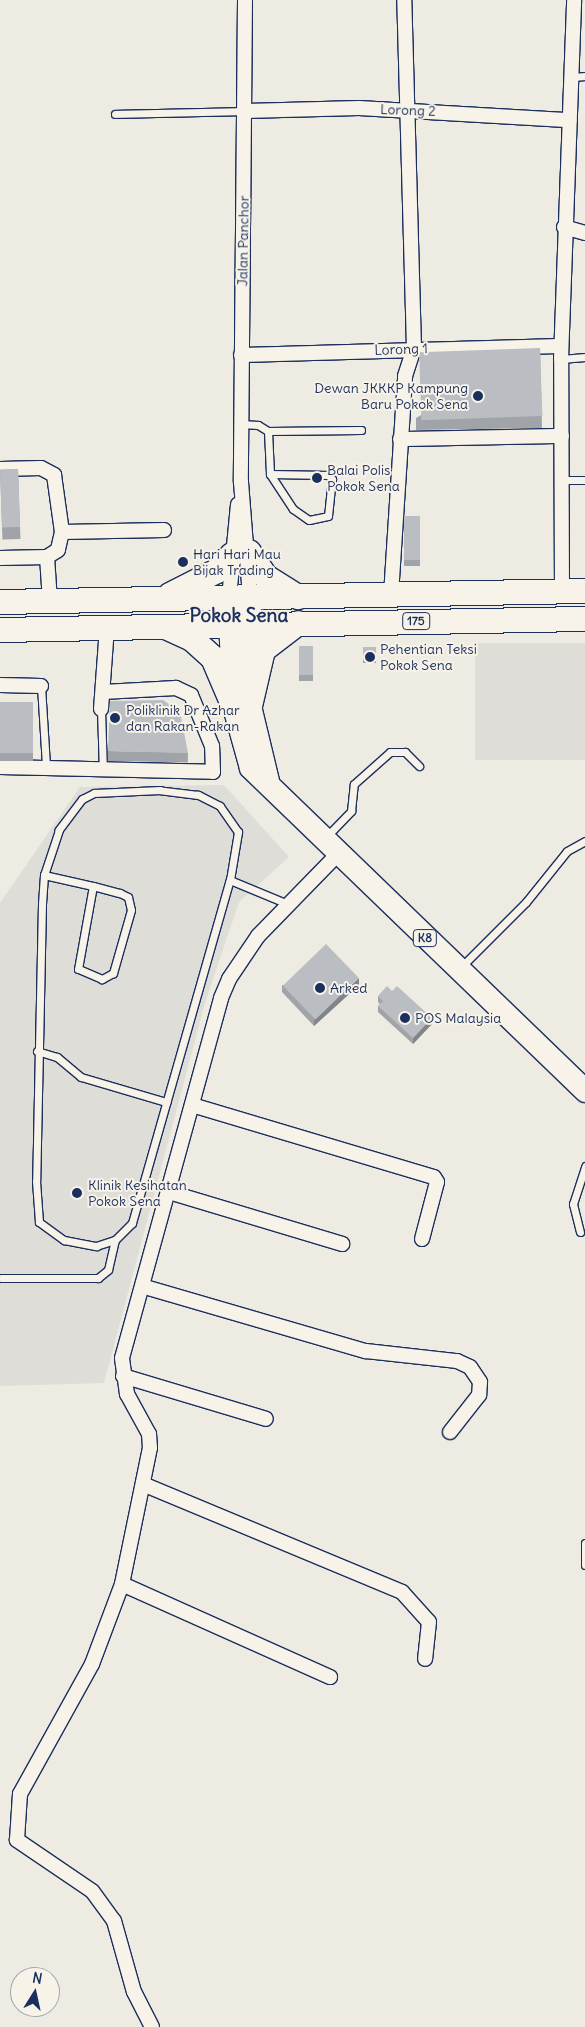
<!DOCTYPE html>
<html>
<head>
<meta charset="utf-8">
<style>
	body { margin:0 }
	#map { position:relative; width:585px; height:2027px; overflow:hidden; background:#eeebe2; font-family:Delius,sans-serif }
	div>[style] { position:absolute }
	.built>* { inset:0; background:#deddd8; transform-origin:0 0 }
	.roads { filter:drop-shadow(1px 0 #1b2f5e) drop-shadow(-1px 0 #1b2f5e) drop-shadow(0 1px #1b2f5e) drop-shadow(0 -1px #1b2f5e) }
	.service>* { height:7px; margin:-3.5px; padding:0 3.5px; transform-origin:3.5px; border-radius:3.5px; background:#f7f3e8 }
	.minor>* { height:14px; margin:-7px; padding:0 7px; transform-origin:7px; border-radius:7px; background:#f7f3e8 }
	.primary>* { height:22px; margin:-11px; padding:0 11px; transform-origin:11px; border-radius:11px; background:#f7f3e8 }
	.trunk>* { height:24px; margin:-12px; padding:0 12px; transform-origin:12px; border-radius:12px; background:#f7f3e8 }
	.wall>* { inset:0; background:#a0a3a7; transform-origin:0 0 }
	.shaded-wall>* { inset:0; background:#828488 }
	.building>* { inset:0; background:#babdc2; transform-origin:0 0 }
	.dots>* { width:14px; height:14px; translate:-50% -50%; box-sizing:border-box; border:2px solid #f7f3e8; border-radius:50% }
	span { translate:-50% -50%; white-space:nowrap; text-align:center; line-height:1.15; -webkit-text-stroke:4px #f7f3e8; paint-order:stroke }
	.shield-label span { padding:1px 4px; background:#f7f3e8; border:1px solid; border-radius:4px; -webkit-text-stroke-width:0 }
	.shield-label { font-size:12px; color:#1b2f5e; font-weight:700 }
	.street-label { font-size:14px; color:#1b2f5e }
	.poi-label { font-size:14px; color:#1b2f5e }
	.right { translate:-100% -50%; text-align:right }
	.left { translate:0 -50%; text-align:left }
	.district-label { font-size:19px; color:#1b2f5e; font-weight:700 }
	.north { position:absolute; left:10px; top:1967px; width:50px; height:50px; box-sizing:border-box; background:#f7f3e8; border:1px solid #9fa5b1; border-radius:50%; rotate:10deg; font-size:14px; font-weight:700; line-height:20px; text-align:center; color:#1b2f5e }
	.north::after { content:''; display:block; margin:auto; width:18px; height:22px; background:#1b2f5e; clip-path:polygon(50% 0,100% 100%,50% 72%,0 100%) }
</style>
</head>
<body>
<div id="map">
	<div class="built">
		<i style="left:585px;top:643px;width:117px;height:110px;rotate:90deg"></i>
		<i style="clip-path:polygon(224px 785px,289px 857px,239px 902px,205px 1003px,104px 1383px,0 1386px,0 903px,80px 787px)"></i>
	</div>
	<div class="roads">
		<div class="service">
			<i style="left:573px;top:77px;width:12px;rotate:-5deg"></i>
			<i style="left:115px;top:114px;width:129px;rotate:-1.3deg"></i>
			<i style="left:561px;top:359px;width:24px;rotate:-5deg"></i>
			<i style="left:241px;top:424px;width:17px;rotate:3deg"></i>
			<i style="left:258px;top:425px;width:12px;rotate:31deg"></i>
			<i style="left:268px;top:431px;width:43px;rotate:87.3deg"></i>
			<i style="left:270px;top:474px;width:42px;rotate:56.7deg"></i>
			<i style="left:293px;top:509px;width:19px;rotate:35deg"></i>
			<i style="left:309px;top:520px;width:19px;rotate:-12deg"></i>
			<i style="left:328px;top:516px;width:37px;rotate:-84deg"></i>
			<i style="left:332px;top:479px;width:6px;rotate:-135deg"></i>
			<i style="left:328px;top:475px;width:58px;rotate:-179deg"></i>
			<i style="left:268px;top:431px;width:93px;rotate:-0.6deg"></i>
			<i style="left:562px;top:480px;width:23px"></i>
			<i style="left:41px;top:686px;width:79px;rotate:86.4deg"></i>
			<i style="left:101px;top:709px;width:63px;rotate:88.2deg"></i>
			<i style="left:327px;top:836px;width:35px;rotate:-46deg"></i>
			<i style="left:351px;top:811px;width:27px;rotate:-84deg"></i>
			<i style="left:354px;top:784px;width:48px;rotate:-41.6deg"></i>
			<i style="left:390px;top:752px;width:15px"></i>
			<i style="left:405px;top:752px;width:20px;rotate:45deg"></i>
			<i style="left:44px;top:875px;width:50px;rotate:12.7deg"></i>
			<i style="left:93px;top:886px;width:28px;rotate:15deg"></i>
			<i style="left:120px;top:893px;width:9px;rotate:27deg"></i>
			<i style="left:128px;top:897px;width:13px;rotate:77deg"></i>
			<i style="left:131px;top:910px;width:66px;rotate:105.9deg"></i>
			<i style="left:113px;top:973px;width:13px;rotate:151deg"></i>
			<i style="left:102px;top:979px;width:26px;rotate:-157deg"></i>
			<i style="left:78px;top:969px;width:84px;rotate:-79.8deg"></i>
			<i style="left:230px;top:880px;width:49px;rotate:-80.5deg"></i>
			<i style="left:238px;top:832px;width:32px;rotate:-125deg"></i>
			<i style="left:220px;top:806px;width:25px;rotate:-153deg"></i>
			<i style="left:198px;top:795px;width:38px;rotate:-173deg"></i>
			<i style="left:160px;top:790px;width:66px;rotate:177.4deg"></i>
			<i style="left:94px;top:793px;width:13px;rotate:153deg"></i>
			<i style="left:82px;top:799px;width:39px;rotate:127deg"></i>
			<i style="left:59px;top:830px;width:47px;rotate:108.4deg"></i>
			<i style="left:44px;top:875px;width:29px;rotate:94deg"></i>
			<i style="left:42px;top:904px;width:277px;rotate:91.2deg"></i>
			<i style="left:36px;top:1181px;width:41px;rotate:85.8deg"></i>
			<i style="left:39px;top:1222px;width:31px;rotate:36deg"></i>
			<i style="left:64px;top:1240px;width:33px;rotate:11deg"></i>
			<i style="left:96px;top:1246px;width:20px;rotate:-18deg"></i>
			<i style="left:115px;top:1240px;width:24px;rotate:-45deg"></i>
			<i style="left:132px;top:1223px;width:357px;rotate:-74.1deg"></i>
			<i style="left:230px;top:880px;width:63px;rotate:22.5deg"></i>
			<i style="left:460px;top:968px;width:93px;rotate:-45deg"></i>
			<i style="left:526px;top:902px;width:65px;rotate:-51.2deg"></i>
			<i style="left:567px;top:851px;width:21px;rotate:-29deg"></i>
			<i style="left:37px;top:1051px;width:21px;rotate:17deg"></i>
			<i style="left:57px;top:1057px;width:31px;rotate:40deg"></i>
			<i style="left:81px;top:1077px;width:89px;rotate:16.4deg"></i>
			<i style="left:580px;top:1232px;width:29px;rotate:-104deg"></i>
			<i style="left:573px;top:1204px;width:40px;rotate:-72deg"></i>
			<i style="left:1px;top:1278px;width:97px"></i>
			<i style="left:98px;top:1278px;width:13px;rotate:-39deg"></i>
			<i style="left:108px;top:1270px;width:31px;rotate:-77deg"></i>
			<i style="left:585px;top:1543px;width:22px;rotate:90deg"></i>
		</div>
		<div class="minor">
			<i style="left:245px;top:0;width:482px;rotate:90.5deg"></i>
			<i style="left:241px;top:482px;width:115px;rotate:85.5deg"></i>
			<i style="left:245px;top:111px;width:114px;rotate:-1.5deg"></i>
			<i style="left:359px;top:108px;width:211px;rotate:3.3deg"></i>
			<i style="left:564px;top:227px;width:22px;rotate:16deg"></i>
			<i style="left:241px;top:355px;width:320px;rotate:-1.6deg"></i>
			<i style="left:400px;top:439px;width:162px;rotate:-1.1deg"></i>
			<i style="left:0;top:469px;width:41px;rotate:-1.4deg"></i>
			<i style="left:41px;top:468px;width:15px;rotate:28deg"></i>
			<i style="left:54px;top:475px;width:58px;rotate:82deg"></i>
			<i style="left:62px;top:532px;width:18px;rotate:103deg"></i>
			<i style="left:58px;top:550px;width:13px;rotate:148deg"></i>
			<i style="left:47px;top:557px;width:47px;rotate:178.8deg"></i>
			<i style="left:62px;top:532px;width:102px;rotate:-1.1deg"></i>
			<i style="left:47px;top:557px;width:44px;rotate:86.1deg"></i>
			<i style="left:562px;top:593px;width:234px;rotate:-90.2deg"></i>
			<i style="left:561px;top:359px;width:359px;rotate:-87.9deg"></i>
			<i style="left:391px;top:595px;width:219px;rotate:-86.3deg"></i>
			<i style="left:405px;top:376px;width:29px;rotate:-72deg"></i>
			<i style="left:414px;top:348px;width:348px;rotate:-91.6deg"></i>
			<i style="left:229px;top:598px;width:94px;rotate:-84.5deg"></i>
			<i style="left:0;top:685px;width:41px;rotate:1.4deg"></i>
			<i style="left:101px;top:709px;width:81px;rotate:-85.8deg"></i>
			<i style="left:0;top:767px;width:213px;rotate:1.3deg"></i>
			<i style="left:213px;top:772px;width:26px;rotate:-92deg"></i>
			<i style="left:212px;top:746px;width:55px;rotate:-112.4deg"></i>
			<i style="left:191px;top:695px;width:17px;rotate:-155deg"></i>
			<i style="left:176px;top:688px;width:73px;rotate:176.9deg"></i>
			<i style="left:192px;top:1105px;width:252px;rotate:16.6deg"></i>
			<i style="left:434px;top:1177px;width:6px;rotate:59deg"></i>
			<i style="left:437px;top:1182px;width:59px;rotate:104.7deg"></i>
			<i style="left:169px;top:1192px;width:181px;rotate:16.7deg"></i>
			<i style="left:145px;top:1287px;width:230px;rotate:16.2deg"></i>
			<i style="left:366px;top:1351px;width:92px;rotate:6.3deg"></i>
			<i style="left:457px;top:1361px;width:14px;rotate:25deg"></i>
			<i style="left:470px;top:1367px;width:18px;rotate:56deg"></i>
			<i style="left:480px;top:1382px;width:13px;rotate:94deg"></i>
			<i style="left:479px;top:1395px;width:47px;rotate:128.1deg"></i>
			<i style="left:123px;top:1376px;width:149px;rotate:16.7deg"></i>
			<i style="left:145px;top:1485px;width:278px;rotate:22.6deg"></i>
			<i style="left:402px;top:1592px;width:40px;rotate:48deg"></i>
			<i style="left:429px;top:1622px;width:37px;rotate:96deg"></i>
			<i style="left:122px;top:1584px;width:228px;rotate:24.1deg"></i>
			<i style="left:152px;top:2027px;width:39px;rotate:-117deg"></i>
			<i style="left:134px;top:1992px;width:74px;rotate:-105.7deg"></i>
			<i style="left:114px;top:1921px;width:37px;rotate:-126deg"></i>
			<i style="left:92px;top:1891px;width:91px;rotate:-145.8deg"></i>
			<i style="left:17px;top:1840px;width:46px;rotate:-86.3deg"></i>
			<i style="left:20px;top:1794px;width:149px;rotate:-61deg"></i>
			<i style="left:92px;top:1664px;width:85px;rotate:-69.4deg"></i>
			<i style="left:122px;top:1584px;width:139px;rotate:-78.4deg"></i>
			<i style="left:150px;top:1448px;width:14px;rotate:-94deg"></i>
			<i style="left:149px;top:1434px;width:46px;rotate:-118.8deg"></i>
			<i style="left:127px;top:1394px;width:36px;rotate:-98deg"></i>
			<i style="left:122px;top:1358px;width:373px;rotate:-74.6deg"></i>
			<i style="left:221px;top:998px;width:21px;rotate:-67deg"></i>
			<i style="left:229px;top:979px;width:52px;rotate:-56deg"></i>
			<i style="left:258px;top:936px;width:116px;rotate:-45.7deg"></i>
		</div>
		<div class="primary">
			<i style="left:250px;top:597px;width:109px;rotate:90deg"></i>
			<i style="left:250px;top:706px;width:77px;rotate:76.5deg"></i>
			<i style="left:229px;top:598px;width:109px;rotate:87.4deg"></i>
			<i style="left:234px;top:707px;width:63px;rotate:74.4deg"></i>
			<i style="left:251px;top:768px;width:465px;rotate:44deg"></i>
		</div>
		<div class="trunk">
			<i style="left:249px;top:552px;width:30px;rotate:56deg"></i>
			<i style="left:266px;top:577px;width:38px;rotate:32deg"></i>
			<i style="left:170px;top:595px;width:53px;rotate:-27.1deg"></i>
			<i style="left:217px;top:571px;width:22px;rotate:-47deg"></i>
			<i style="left:0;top:602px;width:585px;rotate:-1.08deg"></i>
			<i style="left:168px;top:628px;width:26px;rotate:25deg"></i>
			<i style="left:192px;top:639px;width:28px;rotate:42deg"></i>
			<i style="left:213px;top:658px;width:53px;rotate:66.8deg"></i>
			<i style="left:0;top:630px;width:585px;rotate:-1.08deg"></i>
			<i style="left:250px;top:706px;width:57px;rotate:-76.9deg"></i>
			<i style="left:263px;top:650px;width:44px;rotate:-37.6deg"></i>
		</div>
	</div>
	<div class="wall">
		<i style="clip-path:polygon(540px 348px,542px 428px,416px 430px,416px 418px)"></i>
		<i style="left:18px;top:469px;width:70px;height:18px;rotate:88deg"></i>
		<i style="left:404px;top:516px;width:16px;height:50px"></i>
		<i style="left:299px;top:646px;width:14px;height:35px"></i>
		<i style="left:363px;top:647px;width:13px;height:16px"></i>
		<i style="left:0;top:702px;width:33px;height:59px"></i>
		<i style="left:108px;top:751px;width:80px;height:10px;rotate:1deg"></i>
		<i style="clip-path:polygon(282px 985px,359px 985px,314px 1026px,282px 992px)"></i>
		<i style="clip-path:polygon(378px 996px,432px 1024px,413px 1044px,378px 1012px,378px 1006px,380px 1004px,378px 1002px)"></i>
	</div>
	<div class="shaded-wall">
		<i style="clip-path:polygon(359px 978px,359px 985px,314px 1026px,314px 1020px)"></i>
		<i style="clip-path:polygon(432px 1018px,432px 1024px,413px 1044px,413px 1038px)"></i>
	</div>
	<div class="building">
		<i style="left:540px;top:348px;width:68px;height:121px;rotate:88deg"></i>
		<i style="left:18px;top:469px;width:58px;height:18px;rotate:88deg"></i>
		<i style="left:404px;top:516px;width:16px;height:44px"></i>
		<i style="left:299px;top:646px;width:14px;height:29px"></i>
		<i style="left:363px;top:647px;width:13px;height:13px"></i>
		<i style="clip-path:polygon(163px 700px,180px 712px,188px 753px,108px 751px,110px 701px)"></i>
		<i style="left:0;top:702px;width:33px;height:51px"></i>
		<i style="left:326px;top:944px;width:47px;height:60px;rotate:46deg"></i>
		<i style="clip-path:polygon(387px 986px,392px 991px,397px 986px,432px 1018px,413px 1038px,378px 1006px,383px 1001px,378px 996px)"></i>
	</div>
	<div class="dots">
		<i style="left:478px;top:396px;background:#1b2f5e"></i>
		<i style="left:317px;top:478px;background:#1b2f5e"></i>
		<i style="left:183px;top:562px;background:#1b2f5e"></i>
		<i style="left:370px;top:657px;background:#1b2f5e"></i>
		<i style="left:115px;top:718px;background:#1b2f5e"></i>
		<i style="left:320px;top:988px;background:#1b2f5e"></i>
		<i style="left:405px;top:1018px;background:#1b2f5e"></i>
		<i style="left:77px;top:1193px;background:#1b2f5e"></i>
	</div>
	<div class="shield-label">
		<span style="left:416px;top:621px">175</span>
		<span style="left:425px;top:938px">K8</span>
	</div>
	<div class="street-label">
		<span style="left:408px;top:110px;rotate:2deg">Lorong 2</span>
		<span style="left:243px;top:241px;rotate:-89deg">Jalan Panchor</span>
		<span style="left:401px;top:349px;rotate:-2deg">Lorong 1</span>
	</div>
	<div class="poi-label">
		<span class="right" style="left:468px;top:396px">Dewan JKKKP Kampung<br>Baru Pokok Sena</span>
		<span class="left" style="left:327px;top:478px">Balai Polis<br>Pokok Sena</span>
		<span class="left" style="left:193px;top:562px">Hari Hari Mau<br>Bijak Trading</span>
		<span class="left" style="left:380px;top:657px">Pehentian Teksi<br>Pokok Sena</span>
		<span class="left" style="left:126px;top:718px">Poliklinik Dr Azhar<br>dan Rakan-Rakan</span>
		<span class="left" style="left:330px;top:988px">Arked</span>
		<span class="left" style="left:415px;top:1018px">POS Malaysia</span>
		<span class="left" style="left:88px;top:1193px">Klinik Kesihatan<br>Pokok Sena</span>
	</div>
	<div class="district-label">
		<span style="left:239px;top:616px">Pokok Sena</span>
	</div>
	<div class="north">N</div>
</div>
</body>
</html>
